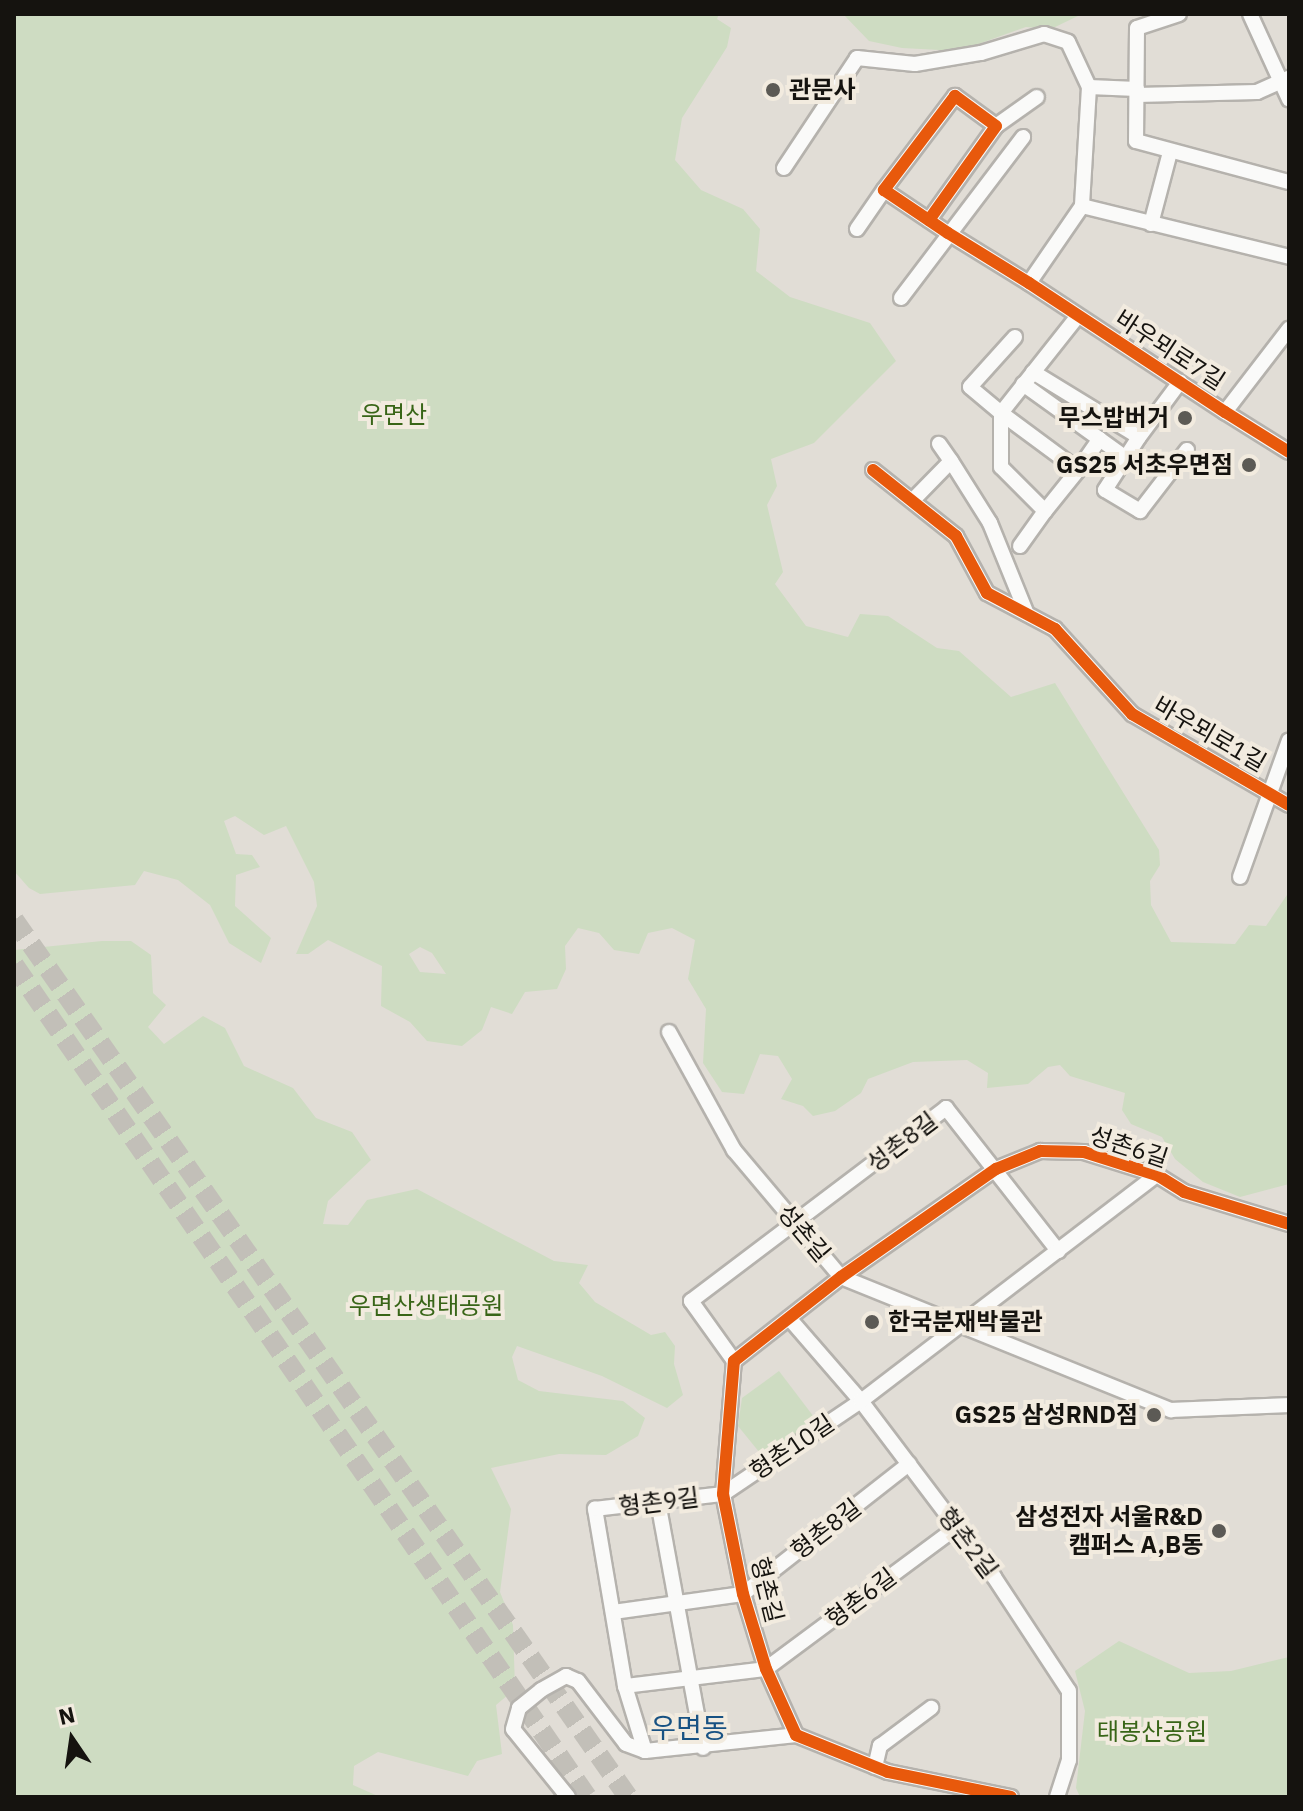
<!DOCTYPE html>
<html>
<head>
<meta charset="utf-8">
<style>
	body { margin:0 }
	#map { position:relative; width:1303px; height:1811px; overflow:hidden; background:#e1ddd6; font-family:"IBM Plex Sans","Noto Sans KR",sans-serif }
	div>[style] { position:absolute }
	.green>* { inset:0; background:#cedcc2 }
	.stream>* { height:3px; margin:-1.5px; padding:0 1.5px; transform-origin:1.5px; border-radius:1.5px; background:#81bec8 }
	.highway-tunnel>* { height:20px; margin-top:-10px; transform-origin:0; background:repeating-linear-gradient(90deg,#c2bfb8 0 20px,transparent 0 30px) }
	.roads { filter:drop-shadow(2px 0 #b5b2ad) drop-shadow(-2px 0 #b5b2ad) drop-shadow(0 2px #b5b2ad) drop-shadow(0 -2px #b5b2ad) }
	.minor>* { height:14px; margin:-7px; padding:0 7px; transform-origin:7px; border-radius:7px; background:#fafaf9 }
	.cycleway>* { height:12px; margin:-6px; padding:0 6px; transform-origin:6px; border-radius:6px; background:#e8590c }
	.dots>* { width:22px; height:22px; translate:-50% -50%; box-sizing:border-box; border:4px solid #f2ebdf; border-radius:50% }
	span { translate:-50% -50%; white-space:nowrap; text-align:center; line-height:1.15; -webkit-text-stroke:8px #f2ebdf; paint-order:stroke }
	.poi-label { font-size:24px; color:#15130f; font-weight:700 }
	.left { translate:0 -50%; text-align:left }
	.right { translate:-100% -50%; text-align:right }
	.street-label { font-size:24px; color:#15130f }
	.park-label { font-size:24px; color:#386517 }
	.quarter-label { font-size:28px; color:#185283 }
	.frame { position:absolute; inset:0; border:16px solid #15130f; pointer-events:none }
	.north { position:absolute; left:32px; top:1699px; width:80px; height:80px; -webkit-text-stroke:6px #f2ebdf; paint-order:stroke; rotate:347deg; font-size:22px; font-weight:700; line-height:32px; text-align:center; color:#15130f }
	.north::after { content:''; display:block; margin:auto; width:28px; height:36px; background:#15130f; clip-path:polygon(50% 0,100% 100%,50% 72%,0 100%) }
</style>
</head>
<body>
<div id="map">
	<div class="green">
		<i style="clip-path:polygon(evenodd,14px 14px,719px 14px,717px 19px,731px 28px,727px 47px,682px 118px,675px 160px,701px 190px,743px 209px,760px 229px,756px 271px,790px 297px,870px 323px,896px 361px,814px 443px,771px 459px,777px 486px,767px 505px,783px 572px,775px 584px,806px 626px,848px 637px,860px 614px,888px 616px,937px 648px,959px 651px,1011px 697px,1055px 683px,1159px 850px,1160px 865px,1150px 881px,1151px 905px,1171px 942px,1235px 944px,1249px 925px,1266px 926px,1289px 892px,1289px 1184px,1240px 1197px,1203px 1182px,1175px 1159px,1162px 1137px,1131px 1124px,1122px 1110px,1125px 1093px,1070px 1076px,1060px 1065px,1048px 1067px,1028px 1084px,987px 1088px,988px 1073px,967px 1060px,913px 1062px,868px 1079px,861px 1093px,835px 1111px,813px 1116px,803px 1106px,781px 1099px,792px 1079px,778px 1056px,760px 1054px,744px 1094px,722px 1092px,703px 1063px,706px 1009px,688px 979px,695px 940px,672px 928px,648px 933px,639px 954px,614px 950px,599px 933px,578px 928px,565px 946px,566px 969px,557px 989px,525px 992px,512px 1014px,491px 1007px,482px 1030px,462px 1046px,427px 1041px,410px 1022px,381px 1006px,382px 966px,328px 940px,308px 954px,296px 954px,317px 906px,314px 882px,286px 826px,264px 835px,235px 816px,224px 821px,236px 854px,252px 855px,260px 867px,236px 875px,235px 906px,271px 938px,261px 963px,229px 943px,210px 905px,178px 880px,144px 871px,135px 885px,40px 894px,29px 888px,14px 871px,14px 14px,420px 947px,432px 953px,446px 974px,420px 972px,409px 954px,420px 947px)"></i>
		<i style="clip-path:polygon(843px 14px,1082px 14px,1051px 29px,1026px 27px,959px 51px,902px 48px,869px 41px)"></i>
		<i style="clip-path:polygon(102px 941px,131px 941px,151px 955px,153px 993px,166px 1005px,148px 1027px,164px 1044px,203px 1016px,225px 1028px,244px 1066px,293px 1088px,316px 1118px,352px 1132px,371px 1160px,328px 1201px,323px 1224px,348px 1225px,367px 1200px,417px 1189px,554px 1261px,588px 1265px,579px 1283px,595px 1302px,651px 1335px,665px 1332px,675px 1346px,674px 1364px,683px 1395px,667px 1408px,602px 1376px,517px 1346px,512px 1357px,518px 1380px,539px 1391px,623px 1401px,645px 1418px,638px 1436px,606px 1455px,559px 1454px,491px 1468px,511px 1509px,500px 1592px,513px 1625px,515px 1689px,496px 1705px,502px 1754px,477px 1761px,468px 1776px,378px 1752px,354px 1766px,353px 1785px,380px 1797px,14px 1797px,14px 950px)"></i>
		<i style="clip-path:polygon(779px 1371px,817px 1421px,764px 1458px,738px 1426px,742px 1398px)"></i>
		<i style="clip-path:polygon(1119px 1641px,1189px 1673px,1231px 1671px,1289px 1657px,1289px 1797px,1080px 1797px,1076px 1788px,1085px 1711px,1075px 1671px)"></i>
	</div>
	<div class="stream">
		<i style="left:857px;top:1796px;width:5px;rotate:11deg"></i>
	</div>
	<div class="highway-tunnel">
		<i style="left:14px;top:920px;width:1071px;rotate:55deg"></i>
		<i style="left:14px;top:965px;width:1010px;rotate:55.44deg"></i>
	</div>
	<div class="roads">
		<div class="minor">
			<i style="left:1179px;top:14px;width:44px;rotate:161.6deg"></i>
			<i style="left:1137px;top:28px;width:113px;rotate:90.5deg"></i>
			<i style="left:1136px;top:141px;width:158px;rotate:15deg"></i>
			<i style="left:1250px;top:14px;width:94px;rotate:65.4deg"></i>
			<i style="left:1089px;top:87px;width:48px;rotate:2.4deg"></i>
			<i style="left:1137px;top:95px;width:120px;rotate:-1.4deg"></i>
			<i style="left:1257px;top:92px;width:35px;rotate:-24deg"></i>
			<i style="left:996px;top:126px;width:50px;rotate:-35.3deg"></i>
			<i style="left:784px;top:168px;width:132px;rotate:-56.4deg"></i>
			<i style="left:857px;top:58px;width:58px;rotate:5.9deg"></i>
			<i style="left:915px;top:64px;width:67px;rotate:-9.5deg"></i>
			<i style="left:981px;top:53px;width:66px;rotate:-16.8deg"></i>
			<i style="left:1044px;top:34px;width:25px;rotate:18deg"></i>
			<i style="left:1068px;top:42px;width:50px;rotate:65deg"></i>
			<i style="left:1089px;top:87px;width:119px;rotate:93.4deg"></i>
			<i style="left:1082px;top:206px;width:93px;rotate:124.5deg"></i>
			<i style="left:1082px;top:206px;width:213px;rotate:13.8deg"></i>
			<i style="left:929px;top:220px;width:115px;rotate:-54.5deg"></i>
			<i style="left:996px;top:126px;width:51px;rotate:-143.8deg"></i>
			<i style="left:955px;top:96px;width:118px;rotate:127.1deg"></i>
			<i style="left:884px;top:190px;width:77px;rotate:33.9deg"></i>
			<i style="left:948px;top:233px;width:95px;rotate:31.7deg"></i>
			<i style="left:1029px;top:283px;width:235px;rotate:33.4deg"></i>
			<i style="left:1225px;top:412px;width:75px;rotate:32deg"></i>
			<i style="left:1151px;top:224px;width:74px;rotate:-75.2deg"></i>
			<i style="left:857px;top:229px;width:47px;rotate:-55.3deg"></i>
			<i style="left:901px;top:298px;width:202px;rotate:-52.8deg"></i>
			<i style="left:1015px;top:337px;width:67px;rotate:132deg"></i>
			<i style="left:970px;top:387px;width:40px;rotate:40deg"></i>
			<i style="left:1001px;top:413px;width:122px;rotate:-51.6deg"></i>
			<i style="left:1033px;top:372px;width:124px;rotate:31.5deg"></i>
			<i style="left:1139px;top:437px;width:69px;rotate:-53.3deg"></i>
			<i style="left:1023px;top:384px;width:127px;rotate:35.7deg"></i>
			<i style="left:1225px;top:412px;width:105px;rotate:-52.4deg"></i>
			<i style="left:1001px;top:413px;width:96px;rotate:36.5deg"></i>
			<i style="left:1078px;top:470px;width:53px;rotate:128.8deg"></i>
			<i style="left:1045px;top:511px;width:62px;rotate:-135deg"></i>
			<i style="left:1001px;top:467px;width:54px;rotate:-90deg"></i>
			<i style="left:1139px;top:437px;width:63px;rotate:122.7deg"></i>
			<i style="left:1105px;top:490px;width:41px;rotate:31deg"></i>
			<i style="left:1140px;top:511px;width:77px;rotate:-52.4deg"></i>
			<i style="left:951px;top:461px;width:73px;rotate:57.8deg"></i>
			<i style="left:990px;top:523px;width:98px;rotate:67.9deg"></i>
			<i style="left:873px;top:470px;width:106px;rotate:38.5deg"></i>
			<i style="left:956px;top:536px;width:65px;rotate:61.5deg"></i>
			<i style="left:987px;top:593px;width:77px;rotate:27.9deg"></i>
			<i style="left:1055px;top:629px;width:115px;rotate:47.8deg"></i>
			<i style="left:1132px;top:714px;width:181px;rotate:30.1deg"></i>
			<i style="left:1078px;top:470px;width:38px;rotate:-55deg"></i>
			<i style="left:913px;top:500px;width:54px;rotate:-45.7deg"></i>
			<i style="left:951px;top:461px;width:21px;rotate:-125deg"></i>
			<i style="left:1020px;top:546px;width:43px;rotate:-54.5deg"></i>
			<i style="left:1240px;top:877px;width:145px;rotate:-70.3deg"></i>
			<i style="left:669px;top:1032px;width:135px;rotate:61.2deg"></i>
			<i style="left:734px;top:1150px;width:166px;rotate:49.9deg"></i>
			<i style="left:841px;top:1277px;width:356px;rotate:22deg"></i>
			<i style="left:1171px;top:1410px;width:118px;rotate:-2.4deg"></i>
			<i style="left:789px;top:1318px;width:110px;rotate:49.1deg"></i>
			<i style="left:861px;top:1401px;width:221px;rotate:52.9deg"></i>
			<i style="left:994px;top:1577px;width:136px;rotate:56.7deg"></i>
			<i style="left:1069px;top:1691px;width:69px;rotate:90deg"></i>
			<i style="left:1069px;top:1760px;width:39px;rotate:108deg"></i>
			<i style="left:734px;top:1361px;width:74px;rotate:-125.6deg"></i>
			<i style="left:691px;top:1301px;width:320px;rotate:-37.1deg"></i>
			<i style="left:946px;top:1108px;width:182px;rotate:51.9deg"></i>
			<i style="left:658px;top:1502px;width:250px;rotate:79.6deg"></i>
			<i style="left:957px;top:1527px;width:238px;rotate:143.4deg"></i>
			<i style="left:766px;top:1669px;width:142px;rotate:173.1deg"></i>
			<i style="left:625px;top:1686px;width:180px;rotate:-99.6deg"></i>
			<i style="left:595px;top:1509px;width:129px;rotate:-6.7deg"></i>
			<i style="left:723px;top:1494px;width:166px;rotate:-34deg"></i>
			<i style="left:861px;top:1401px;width:372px;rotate:-37.4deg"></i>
			<i style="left:613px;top:1612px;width:131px;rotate:-7.9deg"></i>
			<i style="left:743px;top:1594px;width:211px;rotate:-38.1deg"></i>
			<i style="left:625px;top:1686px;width:68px;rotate:72.9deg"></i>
			<i style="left:645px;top:1751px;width:152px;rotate:-6deg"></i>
			<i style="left:875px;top:1767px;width:22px;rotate:-77deg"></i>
			<i style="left:880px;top:1746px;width:64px;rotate:-36.7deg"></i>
			<i style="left:568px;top:1797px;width:87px;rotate:-129deg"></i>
			<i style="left:513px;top:1729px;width:22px;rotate:-74deg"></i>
			<i style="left:519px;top:1708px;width:28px;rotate:-39deg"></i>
			<i style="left:541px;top:1690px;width:29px;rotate:-29deg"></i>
			<i style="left:566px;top:1676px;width:13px;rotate:23deg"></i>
			<i style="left:578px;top:1681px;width:79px;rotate:52.7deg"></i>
			<i style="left:626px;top:1744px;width:20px;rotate:20deg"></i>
			<i style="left:1011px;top:1797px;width:126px;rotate:-168.5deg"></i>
			<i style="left:888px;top:1772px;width:99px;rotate:-158.1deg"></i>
			<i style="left:796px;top:1735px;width:72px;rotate:-114.4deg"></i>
			<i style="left:766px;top:1669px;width:78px;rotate:-107deg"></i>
			<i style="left:743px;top:1594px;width:102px;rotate:-101.3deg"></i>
			<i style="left:723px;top:1494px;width:133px;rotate:-85.3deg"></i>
			<i style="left:734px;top:1361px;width:136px;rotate:-38.1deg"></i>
			<i style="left:841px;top:1277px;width:189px;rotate:-34.9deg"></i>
			<i style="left:996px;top:1169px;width:48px;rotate:-22.2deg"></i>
			<i style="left:1040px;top:1151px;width:44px;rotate:1.3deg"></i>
			<i style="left:1084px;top:1152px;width:77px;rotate:17.5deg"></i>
			<i style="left:1157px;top:1175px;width:32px;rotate:32deg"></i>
			<i style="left:1184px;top:1192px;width:110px;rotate:16.9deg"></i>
		</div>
	</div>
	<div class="cycleway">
		<i style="left:929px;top:220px;width:115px;rotate:-54.5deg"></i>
		<i style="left:996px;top:126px;width:51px;rotate:-143.8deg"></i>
		<i style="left:955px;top:96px;width:118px;rotate:127.1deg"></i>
		<i style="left:884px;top:190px;width:77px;rotate:33.9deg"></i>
		<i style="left:948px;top:233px;width:95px;rotate:31.7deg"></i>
		<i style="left:1029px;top:283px;width:235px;rotate:33.4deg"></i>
		<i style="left:1225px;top:412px;width:75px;rotate:32deg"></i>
		<i style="left:873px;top:470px;width:106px;rotate:38.5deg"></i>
		<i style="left:956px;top:536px;width:65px;rotate:61.5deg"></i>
		<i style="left:987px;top:593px;width:77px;rotate:27.9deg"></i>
		<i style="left:1055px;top:629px;width:115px;rotate:47.8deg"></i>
		<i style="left:1132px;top:714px;width:181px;rotate:30.1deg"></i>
		<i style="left:1011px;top:1797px;width:126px;rotate:-168.5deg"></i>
		<i style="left:888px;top:1772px;width:99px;rotate:-158.1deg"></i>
		<i style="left:796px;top:1735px;width:72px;rotate:-114.4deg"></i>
		<i style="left:766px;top:1669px;width:78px;rotate:-107deg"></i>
		<i style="left:743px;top:1594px;width:102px;rotate:-101.3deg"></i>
		<i style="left:723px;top:1494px;width:133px;rotate:-85.3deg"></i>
		<i style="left:734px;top:1361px;width:136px;rotate:-38.1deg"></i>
		<i style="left:841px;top:1277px;width:189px;rotate:-34.9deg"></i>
		<i style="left:996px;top:1169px;width:48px;rotate:-22.2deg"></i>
		<i style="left:1040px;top:1151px;width:44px;rotate:1.3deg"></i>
		<i style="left:1084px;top:1152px;width:77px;rotate:17.5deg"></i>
		<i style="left:1157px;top:1175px;width:32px;rotate:32deg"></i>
		<i style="left:1184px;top:1192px;width:110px;rotate:16.9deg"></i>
	</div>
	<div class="dots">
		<i style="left:773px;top:90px;background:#5c5a55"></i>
		<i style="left:1185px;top:418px;background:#5c5a55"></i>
		<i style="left:1249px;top:465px;background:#5c5a55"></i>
		<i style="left:872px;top:1322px;background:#5c5a55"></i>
		<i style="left:1154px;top:1415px;background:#5c5a55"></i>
		<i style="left:1219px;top:1531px;background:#5c5a55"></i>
	</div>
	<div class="poi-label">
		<span class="left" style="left:789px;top:90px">관문사</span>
		<span class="right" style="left:1169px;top:418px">무스밥버거</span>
		<span class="right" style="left:1233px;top:465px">GS25 서초우면점</span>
		<span class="left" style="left:888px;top:1322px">한국분재박물관</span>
		<span class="right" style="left:1138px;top:1415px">GS25 삼성RND점</span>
		<span class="right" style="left:1203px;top:1531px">삼성전자 서울R&amp;D<br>캠퍼스 A,B동</span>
	</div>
	<div class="street-label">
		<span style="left:1170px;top:350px;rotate:33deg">바우뫼로7길</span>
		<span style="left:1210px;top:734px;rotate:30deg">바우뫼로1길</span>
		<span style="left:902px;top:1142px;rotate:-37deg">성촌8길</span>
		<span style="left:1129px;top:1147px;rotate:18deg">성촌6길</span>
		<span style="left:804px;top:1233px;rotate:50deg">성촌길</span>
		<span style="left:792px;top:1447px;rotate:-34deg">형촌10길</span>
		<span style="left:659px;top:1502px;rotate:-7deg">형촌9길</span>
		<span style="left:826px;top:1529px;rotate:-38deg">형촌8길</span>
		<span style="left:968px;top:1543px;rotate:53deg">형촌2길</span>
		<span style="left:767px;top:1590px;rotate:76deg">형촌길</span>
		<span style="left:861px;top:1598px;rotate:-37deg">형촌6길</span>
	</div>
	<div class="park-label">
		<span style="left:394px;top:415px">우면산</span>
		<span style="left:426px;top:1306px">우면산생태공원</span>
		<span style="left:1152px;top:1732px">태봉산공원</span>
	</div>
	<div class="quarter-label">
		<span style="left:689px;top:1728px">우면동</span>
	</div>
	<div class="frame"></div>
	<div class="north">N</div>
</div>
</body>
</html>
